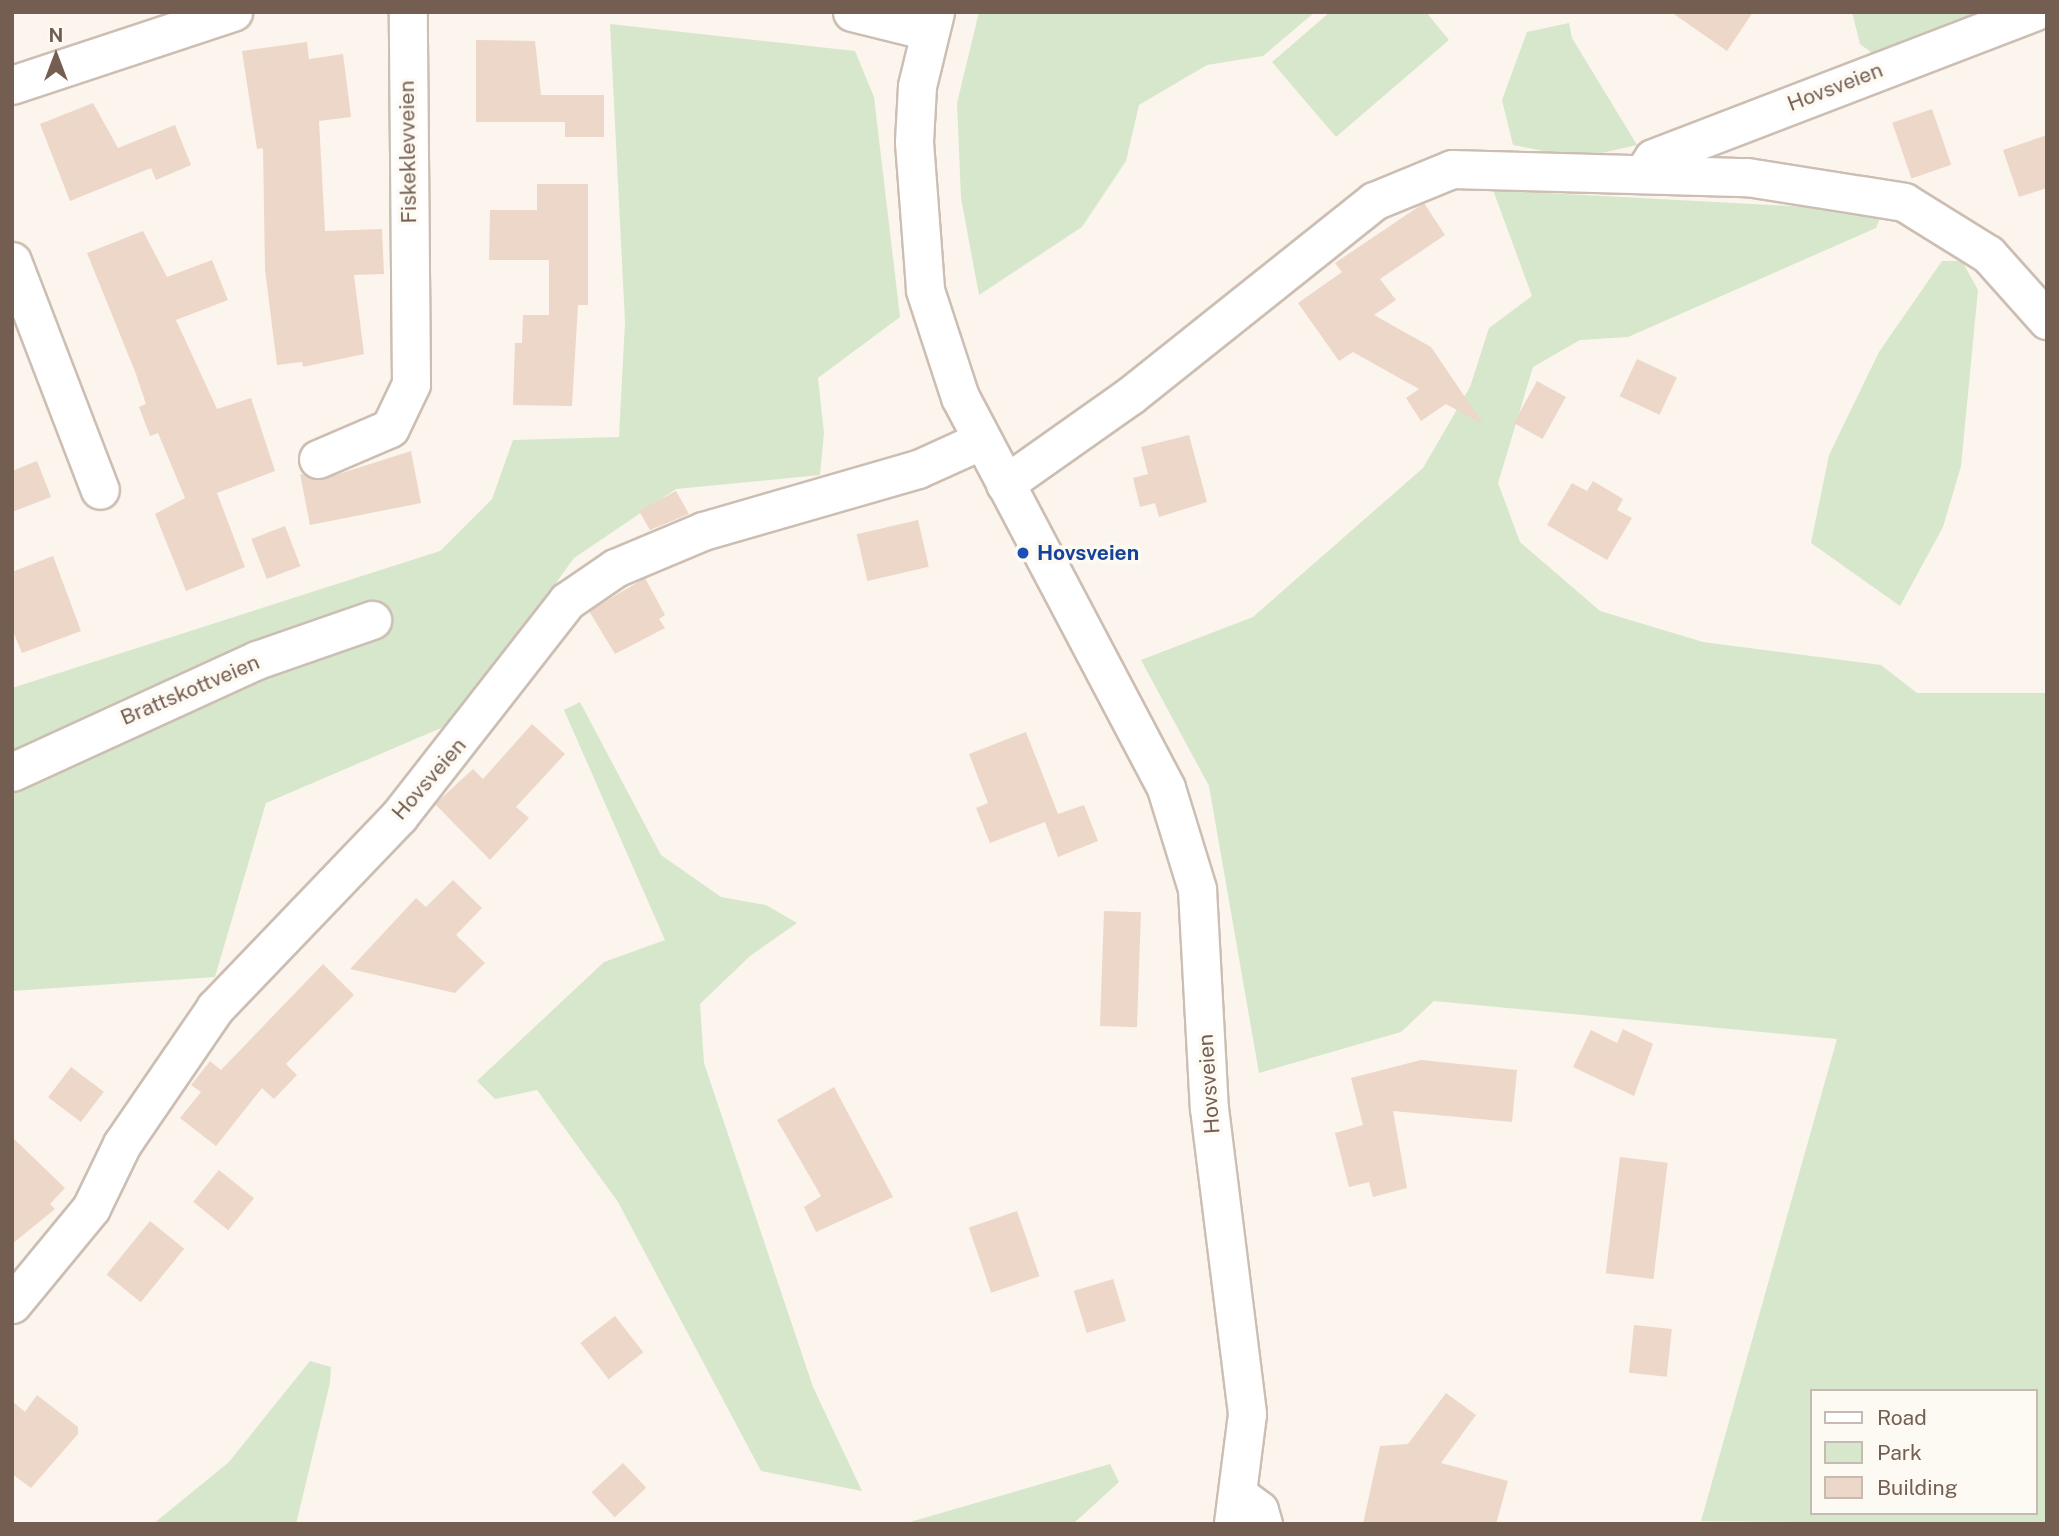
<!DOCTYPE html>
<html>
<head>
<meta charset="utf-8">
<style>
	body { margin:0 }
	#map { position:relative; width:2059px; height:1536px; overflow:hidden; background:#fbf5ed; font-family:"Public Sans",sans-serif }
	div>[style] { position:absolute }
	.green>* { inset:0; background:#d7e7cc }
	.building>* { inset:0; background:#edd7c8; transform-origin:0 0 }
	.roads { filter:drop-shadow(2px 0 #ccbeb3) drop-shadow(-2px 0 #ccbeb3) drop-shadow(0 2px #ccbeb3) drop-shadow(0 -2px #ccbeb3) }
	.minor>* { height:37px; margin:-18.5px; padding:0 18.5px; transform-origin:18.5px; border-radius:18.5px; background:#fff }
	.dots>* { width:19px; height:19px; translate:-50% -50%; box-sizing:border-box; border:4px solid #fdf9f3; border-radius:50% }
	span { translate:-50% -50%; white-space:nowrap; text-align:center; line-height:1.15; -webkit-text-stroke:7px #fdf9f3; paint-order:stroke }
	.street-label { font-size:21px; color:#745e52 }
	.transit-label { font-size:21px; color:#164399; font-weight:700 }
	.left { translate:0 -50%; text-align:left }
	.frame { position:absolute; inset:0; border:14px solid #745e52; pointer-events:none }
	.legend { position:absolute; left:1810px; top:1389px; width:228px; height:126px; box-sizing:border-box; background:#fdf9f3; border:2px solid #c6bbb3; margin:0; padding:9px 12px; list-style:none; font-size:21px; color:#745e52 }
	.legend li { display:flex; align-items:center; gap:14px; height:35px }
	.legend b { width:35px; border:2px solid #c6bbb3 }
	.north { position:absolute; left:21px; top:21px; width:70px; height:70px; -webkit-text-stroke:5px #fdf9f3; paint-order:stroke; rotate:0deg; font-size:19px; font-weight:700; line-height:28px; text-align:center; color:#745e52 }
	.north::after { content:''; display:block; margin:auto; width:24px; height:32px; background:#745e52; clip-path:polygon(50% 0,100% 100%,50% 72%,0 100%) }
</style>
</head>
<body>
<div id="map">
	<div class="green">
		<i style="clip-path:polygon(979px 12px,1315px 12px,1263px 56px,1207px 65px,1139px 105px,1126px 161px,1082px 227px,979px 295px,961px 198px,957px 103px)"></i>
		<i style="clip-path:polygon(1330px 12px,1426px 12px,1449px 40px,1336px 137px,1272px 62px)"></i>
		<i style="clip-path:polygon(1852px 12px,1995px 12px,1872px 53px,1860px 44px)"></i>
		<i style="clip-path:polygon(1569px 23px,1572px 38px,1637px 145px,1580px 158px,1513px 145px,1502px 100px,1527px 32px)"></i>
		<i style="clip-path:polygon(610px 24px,855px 51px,874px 97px,900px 317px,818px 378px,824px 433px,820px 475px,676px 489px,574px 558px,455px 722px,266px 803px,215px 977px,12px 991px,12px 688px,440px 551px,492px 499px,513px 440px,619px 437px,625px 322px)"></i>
		<i style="clip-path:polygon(evenodd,1493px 190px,1883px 211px,1876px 228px,1628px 337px,1580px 340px,1533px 367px,1498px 483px,1520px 542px,1600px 611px,1703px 642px,1881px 665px,1917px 693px,2047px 693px,2047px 1524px,1701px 1521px,1837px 1039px,1434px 1001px,1401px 1032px,1259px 1073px,1209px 786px,1141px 660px,1253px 617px,1423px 468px,1470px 387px,1489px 328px,1532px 296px,1493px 190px,1812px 1391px,2036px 1391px,2036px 1513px,1812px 1513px,1812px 1391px)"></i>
		<i style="clip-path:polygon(1942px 261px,1962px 261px,1978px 290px,1961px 466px,1943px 527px,1900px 606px,1811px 543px,1829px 455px,1879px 352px)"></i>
		<i style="clip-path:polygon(580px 702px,661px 855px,721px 897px,766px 905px,797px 923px,750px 956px,700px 1004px,704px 1063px,813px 1387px,862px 1491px,761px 1471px,618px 1202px,537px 1090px,495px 1099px,477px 1081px,604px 962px,665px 940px,564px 710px)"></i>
		<i style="clip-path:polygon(310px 1361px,331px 1367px,330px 1383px,296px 1524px,153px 1524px,229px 1462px)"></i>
		<i style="clip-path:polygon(1110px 1464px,1119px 1482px,1073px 1524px,903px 1524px)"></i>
	</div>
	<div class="building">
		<i style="clip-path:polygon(1671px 12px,1753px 12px,1727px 51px)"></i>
		<i style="clip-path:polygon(476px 40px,535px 41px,541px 95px,604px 95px,604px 137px,565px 137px,565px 122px,476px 122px)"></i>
		<i style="clip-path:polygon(307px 42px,309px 59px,343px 54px,351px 117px,319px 121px,325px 231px,382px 229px,384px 274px,354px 275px,364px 354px,303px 367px,302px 362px,277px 365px,265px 270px,263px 148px,257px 149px,242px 51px)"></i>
		<i style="clip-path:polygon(93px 103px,118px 148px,175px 125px,191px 165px,156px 180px,151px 168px,70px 201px,40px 124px)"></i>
		<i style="left:1932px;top:109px;width:59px;height:42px;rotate:71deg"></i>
		<i style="clip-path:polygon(2047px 135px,2047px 188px,2019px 197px,2003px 150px)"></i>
		<i style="clip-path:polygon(537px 184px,588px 184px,588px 305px,578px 305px,572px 406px,513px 405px,515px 343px,522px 343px,523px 315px,549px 315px,549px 260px,489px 260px,490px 210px,537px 210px)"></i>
		<i style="clip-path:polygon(1424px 203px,1445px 235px,1380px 279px,1396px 300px,1374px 315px,1431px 347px,1484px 425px,1446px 404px,1421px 421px,1406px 398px,1419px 389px,1353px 352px,1339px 361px,1298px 303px,1342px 272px,1335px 263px)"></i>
		<i style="clip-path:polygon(143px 231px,167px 277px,212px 260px,228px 300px,176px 320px,217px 409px,251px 398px,275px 471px,217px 493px,245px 567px,186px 591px,155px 514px,185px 498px,158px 433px,150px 436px,139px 407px,146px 404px,136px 374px,87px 253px)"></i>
		<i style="left:1637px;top:359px;width:44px;height:41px;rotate:25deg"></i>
		<i style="left:1537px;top:381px;width:33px;height:48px;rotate:29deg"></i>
		<i style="clip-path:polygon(1189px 435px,1207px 502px,1159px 517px,1155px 503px,1140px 507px,1133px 478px,1148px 474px,1141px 447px)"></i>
		<i style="clip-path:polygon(411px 451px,421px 503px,310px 525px,300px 474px,326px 478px)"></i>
		<i style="clip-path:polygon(37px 461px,51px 497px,12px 512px,12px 471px)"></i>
		<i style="clip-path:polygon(1593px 481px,1623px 499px,1617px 510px,1632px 518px,1607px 560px,1547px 525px,1572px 483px,1587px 491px)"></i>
		<i style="clip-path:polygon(676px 491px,689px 514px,650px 530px,639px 511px)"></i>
		<i style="left:918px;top:520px;width:48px;height:63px;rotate:77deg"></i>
		<i style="left:285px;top:526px;width:43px;height:36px;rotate:69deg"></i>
		<i style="clip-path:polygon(53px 556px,81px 631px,22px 653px,12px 629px,12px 572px)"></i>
		<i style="clip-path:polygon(645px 578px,665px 615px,659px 619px,665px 628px,615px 654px,589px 611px)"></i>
		<i style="clip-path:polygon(532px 724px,565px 754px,516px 807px,529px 818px,490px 860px,435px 804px,473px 769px,483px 779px)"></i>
		<i style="clip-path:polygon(1026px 732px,1058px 814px,1084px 805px,1098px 841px,1058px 857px,1045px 822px,990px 843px,976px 808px,988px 803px,969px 754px)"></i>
		<i style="clip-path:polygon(453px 880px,482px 908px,456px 935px,485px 963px,455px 993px,350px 969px,416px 898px,426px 907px)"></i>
		<i style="left:1104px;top:911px;width:37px;height:115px;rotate:2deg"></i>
		<i style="clip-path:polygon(323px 964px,354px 995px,286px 1064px,297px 1075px,274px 1099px,262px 1088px,216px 1146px,180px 1118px,201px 1092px,191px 1085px,210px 1061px,221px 1070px)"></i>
		<i style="clip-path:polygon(1623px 1029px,1653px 1044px,1634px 1096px,1573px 1067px,1591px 1030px,1617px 1043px)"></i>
		<i style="clip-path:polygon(1421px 1060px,1517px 1070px,1512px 1122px,1393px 1111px,1407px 1188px,1373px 1197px,1369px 1182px,1349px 1187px,1335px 1133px,1363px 1125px,1351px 1078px)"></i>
		<i style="left:71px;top:1067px;width:41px;height:38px;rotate:37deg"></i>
		<i style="clip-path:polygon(834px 1087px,893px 1197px,816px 1232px,804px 1207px,821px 1196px,777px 1120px)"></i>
		<i style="clip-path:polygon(12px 1137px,65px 1188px,50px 1204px,55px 1209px,12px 1244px)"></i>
		<i style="left:1620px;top:1157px;width:48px;height:117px;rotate:7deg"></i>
		<i style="left:219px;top:1170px;width:45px;height:41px;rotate:39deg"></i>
		<i style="left:1017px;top:1211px;width:69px;height:51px;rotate:71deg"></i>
		<i style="left:150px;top:1221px;width:44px;height:69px;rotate:39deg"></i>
		<i style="left:1113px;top:1279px;width:44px;height:41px;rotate:73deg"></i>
		<i style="left:615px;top:1316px;width:46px;height:44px;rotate:52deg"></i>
		<i style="left:1634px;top:1325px;width:38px;height:48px;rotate:6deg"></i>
		<i style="clip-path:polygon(1446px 1393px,1476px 1415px,1441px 1463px,1508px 1481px,1496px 1524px,1363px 1524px,1380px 1446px,1408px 1444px)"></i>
		<i style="clip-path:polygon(37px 1395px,78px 1427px,78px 1434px,31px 1488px,12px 1474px,12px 1401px,25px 1412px)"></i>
		<i style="left:623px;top:1463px;width:34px;height:43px;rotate:47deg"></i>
	</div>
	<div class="roads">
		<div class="minor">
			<i style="left:852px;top:12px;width:79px;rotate:13.9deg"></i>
			<i style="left:935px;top:12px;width:76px;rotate:103.7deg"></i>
			<i style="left:917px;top:86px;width:56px;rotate:93.1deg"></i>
			<i style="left:914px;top:142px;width:148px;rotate:85.7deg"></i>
			<i style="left:925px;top:290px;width:113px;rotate:71.9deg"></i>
			<i style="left:960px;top:397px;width:442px;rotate:62.2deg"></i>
			<i style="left:1166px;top:788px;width:106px;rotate:72.9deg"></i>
			<i style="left:1197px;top:889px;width:219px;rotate:86.9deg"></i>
			<i style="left:1209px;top:1108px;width:308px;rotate:82.9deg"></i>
			<i style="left:1247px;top:1414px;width:111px;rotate:97.3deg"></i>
			<i style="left:12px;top:85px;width:233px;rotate:-18.3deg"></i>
			<i style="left:1643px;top:173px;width:18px;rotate:-56deg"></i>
			<i style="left:1653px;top:158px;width:408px;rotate:-21deg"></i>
			<i style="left:12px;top:261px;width:245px;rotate:69deg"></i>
			<i style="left:318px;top:459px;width:78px;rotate:-23.3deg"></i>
			<i style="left:390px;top:428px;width:49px;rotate:-64.5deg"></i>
			<i style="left:411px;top:384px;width:372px;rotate:-90.5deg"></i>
			<i style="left:1005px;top:484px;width:154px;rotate:-35.2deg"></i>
			<i style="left:1131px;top:395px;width:311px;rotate:-38.6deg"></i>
			<i style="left:1374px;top:201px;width:84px;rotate:-22.3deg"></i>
			<i style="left:1452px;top:169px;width:295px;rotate:1.6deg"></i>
			<i style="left:1747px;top:177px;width:159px;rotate:9deg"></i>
			<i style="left:1904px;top:202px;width:99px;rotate:31.8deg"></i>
			<i style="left:1988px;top:254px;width:89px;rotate:48.2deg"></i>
			<i style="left:12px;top:772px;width:269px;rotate:-24.6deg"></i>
			<i style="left:257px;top:660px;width:122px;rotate:-19.2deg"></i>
			<i style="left:12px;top:1304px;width:124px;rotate:-50.5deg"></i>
			<i style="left:91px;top:1208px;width:71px;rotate:-64.2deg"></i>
			<i style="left:122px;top:1144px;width:165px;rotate:-55.6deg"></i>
			<i style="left:215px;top:1008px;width:266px;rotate:-46.2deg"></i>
			<i style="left:399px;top:816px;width:273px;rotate:-52deg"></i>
			<i style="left:567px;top:601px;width:58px;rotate:-34.5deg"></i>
			<i style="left:615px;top:568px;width:95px;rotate:-22.8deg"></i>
			<i style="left:703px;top:531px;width:224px;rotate:-16.1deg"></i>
			<i style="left:918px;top:469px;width:70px;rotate:-24.4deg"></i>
			<i style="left:1239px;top:1495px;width:25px;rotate:37deg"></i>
			<i style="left:1259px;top:1510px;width:15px;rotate:74deg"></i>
		</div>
	</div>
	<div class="dots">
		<i style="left:1023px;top:553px;background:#1a4fb4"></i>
	</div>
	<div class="street-label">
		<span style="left:1835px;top:87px;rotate:-21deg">Hovsveien</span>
		<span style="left:408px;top:152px;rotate:-91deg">Fiskeklevveien</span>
		<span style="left:190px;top:690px;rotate:-23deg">Brattskottveien</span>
		<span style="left:429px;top:779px;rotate:-49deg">Hovsveien</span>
		<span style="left:1209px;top:1084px;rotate:-94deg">Hovsveien</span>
	</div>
	<div class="transit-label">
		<span class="left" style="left:1037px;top:553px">Hovsveien</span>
	</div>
	<div class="frame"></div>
	<ul class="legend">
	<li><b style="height:9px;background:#fff"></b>Road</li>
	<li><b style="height:19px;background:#d7e7cc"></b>Park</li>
	<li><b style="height:19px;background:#edd7c8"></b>Building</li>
	</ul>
	<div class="north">N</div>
</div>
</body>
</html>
